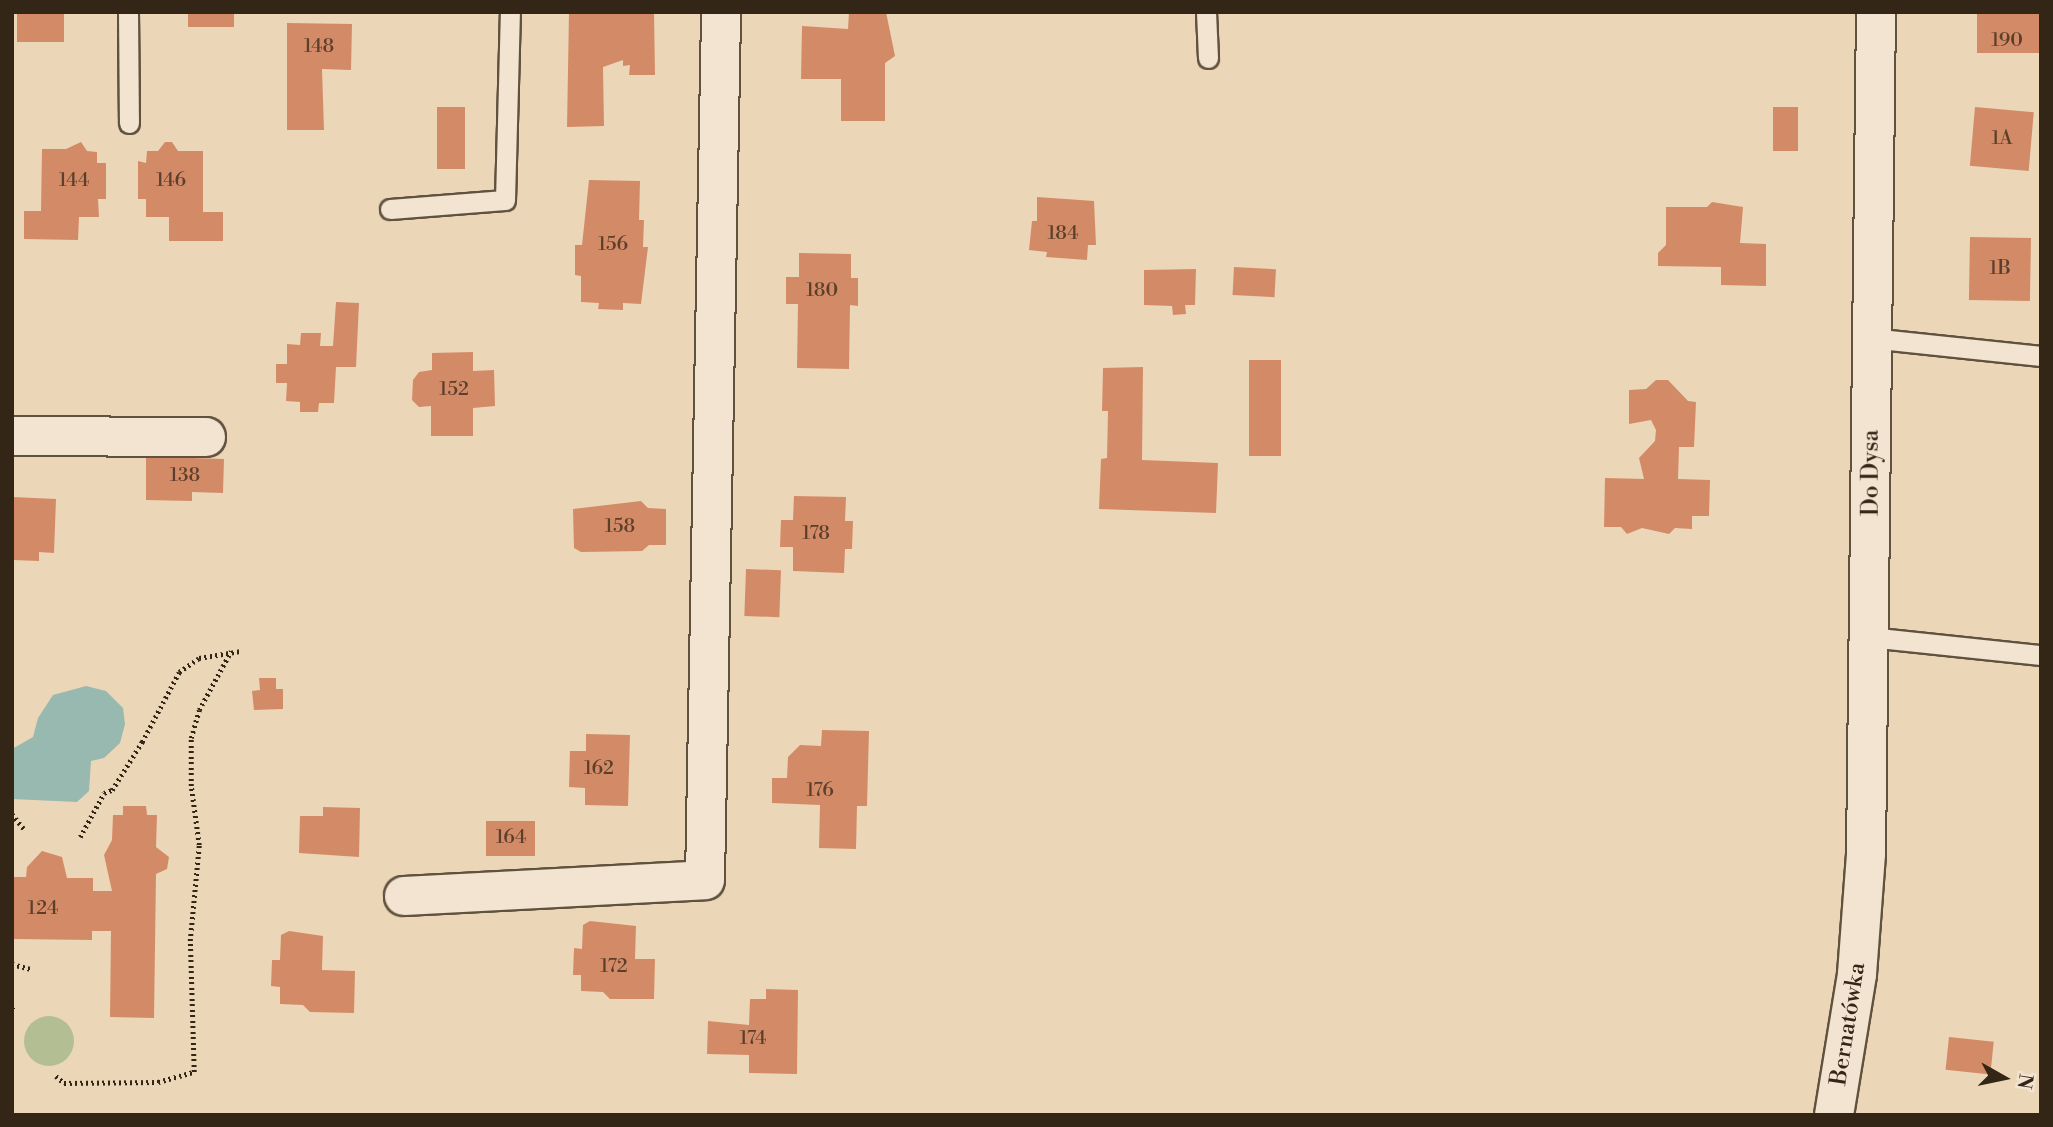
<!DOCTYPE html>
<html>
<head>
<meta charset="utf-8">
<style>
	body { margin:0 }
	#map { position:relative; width:2053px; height:1127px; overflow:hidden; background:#ebd6b7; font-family:"Libre Bodoni",serif }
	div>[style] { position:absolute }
	.green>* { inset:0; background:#b3bf92 }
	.round { border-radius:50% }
	.water>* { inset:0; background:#98b9b0 }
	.building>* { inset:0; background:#d38b67; transform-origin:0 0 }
	.path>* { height:4.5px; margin-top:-2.25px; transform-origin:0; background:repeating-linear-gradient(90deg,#332617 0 2px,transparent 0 5.5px) }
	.roads { filter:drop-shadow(2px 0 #61523f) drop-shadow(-2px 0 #61523f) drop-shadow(0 2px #61523f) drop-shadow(0 -2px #61523f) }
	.service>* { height:19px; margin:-9.5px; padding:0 9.5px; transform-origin:9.5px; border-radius:9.5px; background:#f2e4d0 }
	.minor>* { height:38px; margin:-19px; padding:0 19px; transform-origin:19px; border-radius:19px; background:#f2e4d0 }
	span { translate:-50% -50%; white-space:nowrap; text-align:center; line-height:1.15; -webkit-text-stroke:5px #f2e4d0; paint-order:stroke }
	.number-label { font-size:19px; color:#5b3f2b }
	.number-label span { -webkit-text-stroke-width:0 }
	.street-label { font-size:23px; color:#332617 }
	.frame { position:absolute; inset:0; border:14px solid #332617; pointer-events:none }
	.north { position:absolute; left:1969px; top:1043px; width:70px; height:70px; -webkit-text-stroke:5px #f2e4d0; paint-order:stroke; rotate:99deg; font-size:19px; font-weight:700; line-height:28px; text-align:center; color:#332617 }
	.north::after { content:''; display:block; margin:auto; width:24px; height:32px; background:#332617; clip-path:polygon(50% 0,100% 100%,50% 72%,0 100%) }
</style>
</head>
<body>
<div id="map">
	<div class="green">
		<i class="round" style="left:24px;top:1016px;width:50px;height:50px"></i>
	</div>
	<div class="water">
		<i style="clip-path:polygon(86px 686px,106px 691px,123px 708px,125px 724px,120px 743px,104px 758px,91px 761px,89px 791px,77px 802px,12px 799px,12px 749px,33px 737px,38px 718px,53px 695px)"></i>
	</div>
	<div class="building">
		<i style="left:17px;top:12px;width:47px;height:30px"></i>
		<i style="left:188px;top:12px;width:46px;height:15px"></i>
		<i style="clip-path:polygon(569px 12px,654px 12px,655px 75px,629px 75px,630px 65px,623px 66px,623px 60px,603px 67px,604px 126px,567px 127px)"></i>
		<i style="clip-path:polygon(849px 12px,886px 12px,895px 56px,885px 63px,885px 121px,841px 121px,841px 79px,801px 79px,802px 26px,848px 29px)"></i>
		<i style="left:1977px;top:12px;width:64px;height:41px"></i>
		<i style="clip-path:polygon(287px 23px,352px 24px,351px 70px,322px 69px,324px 130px,287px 130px)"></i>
		<i style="left:437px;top:107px;width:28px;height:62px"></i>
		<i style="left:1798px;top:107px;width:44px;height:25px;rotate:90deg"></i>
		<i style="left:1975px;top:107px;width:59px;height:59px;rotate:5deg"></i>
		<i style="clip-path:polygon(81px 142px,87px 151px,97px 152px,97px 163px,106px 163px,106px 199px,98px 199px,99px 217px,79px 217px,78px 240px,24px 239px,24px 211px,41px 211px,42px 149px,66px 149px)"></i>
		<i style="clip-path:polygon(165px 142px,172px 142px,178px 151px,203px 151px,203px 212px,223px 212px,223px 241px,169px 241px,169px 217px,146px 217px,146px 199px,138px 199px,138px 161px,146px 163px,147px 151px,158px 151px)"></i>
		<i style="clip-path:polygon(589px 180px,640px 181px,639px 220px,644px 220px,643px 247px,648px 247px,641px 304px,623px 303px,623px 310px,598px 309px,599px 303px,581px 302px,581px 276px,575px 275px,575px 245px,582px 245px)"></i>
		<i style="clip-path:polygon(1037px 197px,1094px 201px,1096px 245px,1088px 245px,1087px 260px,1046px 257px,1047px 252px,1029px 250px,1032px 221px,1037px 221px)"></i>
		<i style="clip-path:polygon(1712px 202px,1743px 207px,1740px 243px,1766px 244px,1766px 286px,1721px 285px,1721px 267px,1658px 266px,1658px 253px,1666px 245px,1666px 207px,1707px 207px)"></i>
		<i style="left:1970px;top:237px;width:61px;height:63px;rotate:1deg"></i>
		<i style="clip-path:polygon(799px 253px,851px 254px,851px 278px,858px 278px,858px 306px,850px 305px,849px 369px,797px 368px,798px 304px,786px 304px,786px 277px,799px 277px)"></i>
		<i style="left:1234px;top:267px;width:42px;height:28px;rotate:3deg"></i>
		<i style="clip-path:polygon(1196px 269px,1195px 305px,1185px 305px,1186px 314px,1173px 315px,1172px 306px,1144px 305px,1144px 270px)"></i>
		<i style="clip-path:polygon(336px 302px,359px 303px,356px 367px,336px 367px,334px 403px,319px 403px,318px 412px,300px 412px,300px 402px,286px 401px,287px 383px,276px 383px,276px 364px,287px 364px,287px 344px,300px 345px,301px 333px,321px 333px,320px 346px,333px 346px)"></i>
		<i style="clip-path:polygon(473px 352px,473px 371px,494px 370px,495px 406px,473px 408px,473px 436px,431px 436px,431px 406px,419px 407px,412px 400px,413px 380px,419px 372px,432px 370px,432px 353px)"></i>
		<i style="left:1249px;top:360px;width:32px;height:96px"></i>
		<i style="clip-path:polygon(1143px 367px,1142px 460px,1218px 463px,1216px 513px,1099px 509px,1101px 459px,1107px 458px,1108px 411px,1102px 411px,1103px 368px)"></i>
		<i style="clip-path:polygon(1656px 380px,1668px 380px,1688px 401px,1696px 402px,1694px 447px,1679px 447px,1678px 479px,1710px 480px,1709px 516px,1692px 516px,1692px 529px,1675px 528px,1669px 534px,1642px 528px,1627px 534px,1621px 527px,1604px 527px,1605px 478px,1644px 479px,1639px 458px,1655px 441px,1656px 430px,1651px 420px,1629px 424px,1629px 390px,1646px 389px)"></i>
		<i style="clip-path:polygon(146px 443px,193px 444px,193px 458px,224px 459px,223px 493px,192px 492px,192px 501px,146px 500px)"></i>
		<i style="clip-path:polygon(794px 496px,846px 497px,845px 521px,853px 521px,852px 549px,845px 549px,844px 573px,793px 571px,793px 547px,780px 547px,781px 520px,793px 520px)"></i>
		<i style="clip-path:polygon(12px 497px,56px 499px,54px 553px,39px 552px,39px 561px,13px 560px)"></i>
		<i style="clip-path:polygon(641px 501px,648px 508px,666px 509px,666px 545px,649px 545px,642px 551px,581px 552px,574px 548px,573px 509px)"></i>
		<i style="left:746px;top:569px;width:35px;height:47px;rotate:2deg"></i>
		<i style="clip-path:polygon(259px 678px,276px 678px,276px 689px,283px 689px,283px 709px,254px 710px,252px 691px,260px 690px)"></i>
		<i style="clip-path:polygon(822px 730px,869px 731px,867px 806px,857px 806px,856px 849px,819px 848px,820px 805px,772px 803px,772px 778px,787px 778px,788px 757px,800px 745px,821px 746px)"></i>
		<i style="clip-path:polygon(586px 734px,630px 735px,628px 806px,585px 805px,585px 788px,569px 787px,570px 751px,586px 751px)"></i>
		<i style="clip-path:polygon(123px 806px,146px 806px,147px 815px,157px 815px,156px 847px,169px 857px,167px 869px,156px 874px,154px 1018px,110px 1017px,111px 931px,92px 931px,92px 940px,12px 939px,12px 877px,26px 877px,27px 867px,42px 851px,62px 857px,67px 878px,93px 878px,93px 891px,112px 891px,104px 855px,112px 840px,113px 815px,123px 815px)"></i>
		<i style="clip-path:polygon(323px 807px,360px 808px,359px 857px,299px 853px,300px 816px,323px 816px)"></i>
		<i style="left:486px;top:821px;width:49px;height:35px"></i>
		<i style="clip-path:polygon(590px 921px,636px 926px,635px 959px,655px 959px,654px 999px,610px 999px,603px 992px,581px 991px,581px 975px,573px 975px,574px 948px,582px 949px,583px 925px)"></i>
		<i style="clip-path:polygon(289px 931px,323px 936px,322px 970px,355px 971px,354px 1013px,310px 1012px,303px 1005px,280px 1004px,280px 987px,271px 986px,272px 960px,280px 960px,281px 935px)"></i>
		<i style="clip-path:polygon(766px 989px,798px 990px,797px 1074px,749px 1073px,749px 1055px,707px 1054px,708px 1021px,749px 1025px,750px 999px,766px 999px)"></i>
		<i style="left:1949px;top:1037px;width:45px;height:33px;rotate:6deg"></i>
	</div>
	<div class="path">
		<i style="left:12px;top:814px;width:21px;rotate:51deg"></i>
		<i style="left:80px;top:837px;width:50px;rotate:-61.4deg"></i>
		<i style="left:104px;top:793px;width:9px;rotate:-21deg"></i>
		<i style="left:112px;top:790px;width:57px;rotate:-58deg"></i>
		<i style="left:142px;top:742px;width:79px;rotate:-62.1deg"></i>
		<i style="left:179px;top:672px;width:24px;rotate:-35deg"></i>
		<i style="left:199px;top:658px;width:43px;rotate:-9.5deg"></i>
		<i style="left:12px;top:964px;width:20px;rotate:15deg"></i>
		<i style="left:12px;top:1009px;width:4px;rotate:27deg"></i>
		<i style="left:56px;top:1076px;width:11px;rotate:41deg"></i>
		<i style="left:64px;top:1083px;width:94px;rotate:-0.6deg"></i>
		<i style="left:158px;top:1082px;width:37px;rotate:-16deg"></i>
		<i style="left:194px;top:1072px;width:131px;rotate:-91.7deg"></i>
		<i style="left:190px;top:941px;width:96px;rotate:-84.6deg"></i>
		<i style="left:199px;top:845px;width:60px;rotate:-97.7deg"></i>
		<i style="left:191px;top:786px;width:48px;rotate:-90deg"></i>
		<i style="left:191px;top:738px;width:29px;rotate:-74deg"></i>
		<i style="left:199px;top:710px;width:67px;rotate:-61.5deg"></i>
	</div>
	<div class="roads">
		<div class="service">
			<i style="left:128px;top:12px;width:111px;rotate:89.5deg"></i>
			<i style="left:1206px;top:12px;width:46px;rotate:87.5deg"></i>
			<i style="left:390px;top:209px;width:115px;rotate:-4.5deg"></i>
			<i style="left:505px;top:200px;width:188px;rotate:-88.5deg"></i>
			<i style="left:1870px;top:338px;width:172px;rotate:6deg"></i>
			<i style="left:1869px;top:637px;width:173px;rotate:6deg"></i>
		</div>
		<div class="minor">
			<i style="left:12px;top:436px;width:194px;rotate:0.3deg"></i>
			<i style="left:404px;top:896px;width:301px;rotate:-3deg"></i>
			<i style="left:705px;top:880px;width:868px;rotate:-88.94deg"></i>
			<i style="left:1834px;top:1115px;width:143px;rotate:-80.7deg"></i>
			<i style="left:1857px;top:974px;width:121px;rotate:-85.7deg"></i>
			<i style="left:1866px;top:853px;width:841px;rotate:-89.32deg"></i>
		</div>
	</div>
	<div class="number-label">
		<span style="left:2007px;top:41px">190</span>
		<span style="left:319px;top:47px">148</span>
		<span style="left:2002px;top:139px">1A</span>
		<span style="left:74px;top:181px">144</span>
		<span style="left:171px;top:181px">146</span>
		<span style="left:1063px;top:234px">184</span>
		<span style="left:613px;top:245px">156</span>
		<span style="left:2000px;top:269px">1B</span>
		<span style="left:822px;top:291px">180</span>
		<span style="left:454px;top:390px">152</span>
		<span style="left:185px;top:476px">138</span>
		<span style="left:620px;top:527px">158</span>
		<span style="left:816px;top:534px">178</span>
		<span style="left:599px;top:769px">162</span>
		<span style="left:820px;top:791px">176</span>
		<span style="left:511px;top:838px">164</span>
		<span style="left:43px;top:909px">124</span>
		<span style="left:614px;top:967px">172</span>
		<span style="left:753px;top:1039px">174</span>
	</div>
	<div class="street-label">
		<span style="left:1871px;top:473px;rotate:-90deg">Do Dysa</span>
		<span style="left:1848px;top:1024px;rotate:-81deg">Bernatówka</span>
	</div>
	<div class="frame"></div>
	<div class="north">N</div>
</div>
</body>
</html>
